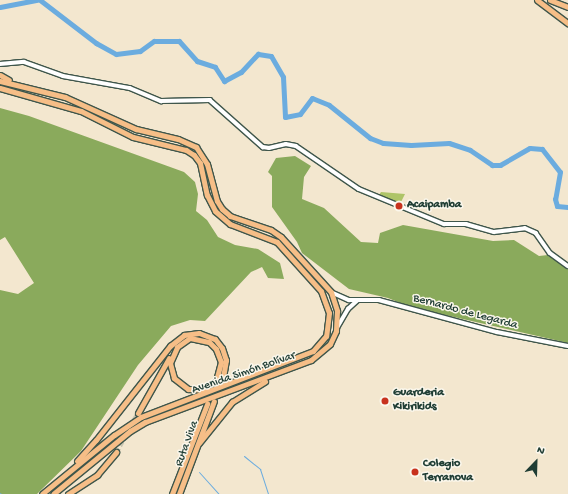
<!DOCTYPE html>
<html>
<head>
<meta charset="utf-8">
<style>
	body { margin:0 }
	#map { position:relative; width:568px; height:494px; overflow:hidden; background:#f3e7cf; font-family:"Gochi Hand",sans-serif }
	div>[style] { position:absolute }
	.green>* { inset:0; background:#aec468 }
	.forest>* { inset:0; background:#8aaa5c }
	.stream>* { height:1px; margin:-0.5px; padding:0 0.5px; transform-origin:0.5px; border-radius:0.5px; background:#6bacdf }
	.river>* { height:5px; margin:-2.5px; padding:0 2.5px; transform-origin:2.5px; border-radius:2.5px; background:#6bacdf }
	.trunk-tunnel>* { height:5px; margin-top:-2.5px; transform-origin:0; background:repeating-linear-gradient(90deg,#c9c5b0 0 5px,transparent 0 7.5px) }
	.roads { filter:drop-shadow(1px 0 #3f564b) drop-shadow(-1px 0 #3f564b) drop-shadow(0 1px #3f564b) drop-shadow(0 -1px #3f564b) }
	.tertiary>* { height:3.5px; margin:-1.75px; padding:0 1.75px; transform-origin:1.75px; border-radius:1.75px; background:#fff }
	.trunk>* { height:5px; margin:-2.5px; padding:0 2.5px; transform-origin:2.5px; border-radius:2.5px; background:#f6be87 }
	.dots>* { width:11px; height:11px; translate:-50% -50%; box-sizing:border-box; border:2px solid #fbf7ec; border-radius:50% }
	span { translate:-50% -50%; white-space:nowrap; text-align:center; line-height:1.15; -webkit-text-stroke:3px #fbf7ec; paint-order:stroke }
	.poi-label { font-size:12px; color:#1f3d34; font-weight:700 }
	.left { translate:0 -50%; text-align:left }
	.street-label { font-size:12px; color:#1f3d34 }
	.north { position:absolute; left:516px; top:442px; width:40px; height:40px; -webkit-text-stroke:3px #fbf7ec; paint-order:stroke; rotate:23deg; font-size:11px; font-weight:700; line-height:16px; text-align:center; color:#1f3d34 }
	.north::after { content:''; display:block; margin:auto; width:14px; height:18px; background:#1f3d34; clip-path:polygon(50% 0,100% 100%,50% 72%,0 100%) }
</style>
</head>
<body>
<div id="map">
	<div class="green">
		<i style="clip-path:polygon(381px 192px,405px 194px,400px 204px,379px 195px)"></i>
	</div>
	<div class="forest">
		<i style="clip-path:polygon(0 108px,29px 116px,184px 172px,195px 182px,198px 194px,196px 211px,207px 220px,218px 237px,235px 245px,258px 249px,280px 263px,284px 279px,268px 278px,262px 267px,251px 272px,205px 321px,190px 320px,171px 326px,138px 365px,81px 451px,37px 494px,0 494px,0 290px,18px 294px,34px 283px,5px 237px,0 240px)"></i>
		<i style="clip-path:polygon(295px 156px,311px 166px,304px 177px,302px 199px,324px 208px,361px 242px,378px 243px,380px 233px,403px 225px,493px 241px,514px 240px,539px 256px,548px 255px,568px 269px,568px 343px,410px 307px,388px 298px,349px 289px,302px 253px,297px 242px,272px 207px,272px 176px,268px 172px,276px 158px)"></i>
	</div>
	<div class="stream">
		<i style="left:244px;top:456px;width:21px;rotate:39deg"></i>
		<i style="left:260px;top:469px;width:26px;rotate:72deg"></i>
		<i style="left:199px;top:472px;width:30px;rotate:48deg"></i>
		<i style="left:0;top:493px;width:1px;rotate:45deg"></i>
	</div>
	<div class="river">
		<i style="left:40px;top:0;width:71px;rotate:37.5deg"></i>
		<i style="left:96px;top:43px;width:23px;rotate:29deg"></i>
		<i style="left:116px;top:54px;width:24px;rotate:-7deg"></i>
		<i style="left:140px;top:51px;width:17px;rotate:-36deg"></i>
		<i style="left:154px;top:41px;width:25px"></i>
		<i style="left:179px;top:41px;width:27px;rotate:48deg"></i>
		<i style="left:197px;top:61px;width:19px;rotate:18deg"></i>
		<i style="left:215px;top:67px;width:17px;rotate:57deg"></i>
		<i style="left:224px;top:81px;width:19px;rotate:-28deg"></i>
		<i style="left:241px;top:72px;width:25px;rotate:-47deg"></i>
		<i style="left:258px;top:54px;width:13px;rotate:9deg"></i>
		<i style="left:271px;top:56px;width:24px;rotate:60deg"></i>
		<i style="left:283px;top:77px;width:40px;rotate:87.1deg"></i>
		<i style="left:285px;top:117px;width:15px;rotate:-11deg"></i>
		<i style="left:300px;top:114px;width:20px;rotate:-53deg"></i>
		<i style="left:312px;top:98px;width:18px;rotate:22deg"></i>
		<i style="left:329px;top:105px;width:53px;rotate:38.8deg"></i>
		<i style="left:370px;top:138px;width:14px;rotate:21deg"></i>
		<i style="left:383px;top:143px;width:28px;rotate:4deg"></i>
		<i style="left:411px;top:145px;width:38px;rotate:-3deg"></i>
		<i style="left:449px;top:143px;width:22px;rotate:18deg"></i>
		<i style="left:470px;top:150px;width:27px;rotate:34deg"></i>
		<i style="left:492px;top:165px;width:8px"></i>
		<i style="left:500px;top:165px;width:34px;rotate:-30deg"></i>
		<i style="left:530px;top:148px;width:12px;rotate:5deg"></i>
		<i style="left:542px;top:149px;width:29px;rotate:52deg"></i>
		<i style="left:560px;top:172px;width:27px;rotate:100deg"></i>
		<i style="left:555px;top:199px;width:7px;rotate:74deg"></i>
		<i style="left:557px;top:206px;width:11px;rotate:5deg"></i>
		<i style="left:0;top:7px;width:38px;rotate:-11deg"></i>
	</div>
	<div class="trunk-tunnel">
		<i style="left:215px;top:398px;width:22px;rotate:-69deg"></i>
		<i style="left:207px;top:404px;width:25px;rotate:-69deg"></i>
		<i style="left:116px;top:452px;width:45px;rotate:-60.6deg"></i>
	</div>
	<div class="roads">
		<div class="tertiary">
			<i style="left:0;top:64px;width:24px;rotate:-5deg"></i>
			<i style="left:24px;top:62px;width:41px;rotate:19.7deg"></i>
			<i style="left:63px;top:76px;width:68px;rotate:10.2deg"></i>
			<i style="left:130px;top:88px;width:34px;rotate:23deg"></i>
			<i style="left:161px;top:101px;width:49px;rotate:-1.2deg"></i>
			<i style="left:210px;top:100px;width:71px;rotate:41.6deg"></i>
			<i style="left:263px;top:147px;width:6px;rotate:9deg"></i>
			<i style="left:269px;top:148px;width:17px;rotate:-13deg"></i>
			<i style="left:286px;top:144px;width:10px;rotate:11deg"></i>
			<i style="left:296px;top:146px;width:76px;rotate:34.3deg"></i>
			<i style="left:359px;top:189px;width:92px;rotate:22.4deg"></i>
			<i style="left:444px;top:224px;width:22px"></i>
			<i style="left:466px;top:224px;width:29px;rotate:16deg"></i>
			<i style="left:494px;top:232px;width:31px;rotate:-7deg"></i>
			<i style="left:525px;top:228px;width:12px;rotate:24deg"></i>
			<i style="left:536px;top:233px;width:24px;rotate:55deg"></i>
			<i style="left:550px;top:253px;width:22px;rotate:36deg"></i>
			<i style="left:331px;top:292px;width:20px;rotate:24deg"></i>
			<i style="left:349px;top:300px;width:30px"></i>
			<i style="left:379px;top:300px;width:122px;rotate:15.2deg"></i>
			<i style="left:497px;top:332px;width:72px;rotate:11.2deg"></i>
			<i style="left:337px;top:328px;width:22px;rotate:-60deg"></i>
			<i style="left:348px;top:309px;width:12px;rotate:-42deg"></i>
		</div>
		<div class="trunk">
			<i style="left:537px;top:0;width:39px;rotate:37deg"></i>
			<i style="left:550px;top:0;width:19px;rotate:21deg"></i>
			<i style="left:0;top:75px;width:10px;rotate:29deg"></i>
			<i style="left:0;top:81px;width:67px;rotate:13.8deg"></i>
			<i style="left:65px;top:97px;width:78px;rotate:24.3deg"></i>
			<i style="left:136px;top:129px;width:43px;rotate:13.4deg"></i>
			<i style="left:178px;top:139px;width:20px;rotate:24deg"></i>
			<i style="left:196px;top:147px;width:20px;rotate:57deg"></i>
			<i style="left:207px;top:164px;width:38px;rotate:75deg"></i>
			<i style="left:217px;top:201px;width:9px;rotate:58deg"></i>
			<i style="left:222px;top:209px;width:11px;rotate:41deg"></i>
			<i style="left:230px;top:216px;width:43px;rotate:18.9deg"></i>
			<i style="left:271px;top:230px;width:12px;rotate:35deg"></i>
			<i style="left:281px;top:237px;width:74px;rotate:47.7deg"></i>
			<i style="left:331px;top:292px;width:20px;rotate:72deg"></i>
			<i style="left:337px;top:311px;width:20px;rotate:93deg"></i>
			<i style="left:336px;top:331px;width:14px;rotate:115deg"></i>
			<i style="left:330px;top:344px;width:25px;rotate:140deg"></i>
			<i style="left:311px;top:360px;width:177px;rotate:159.5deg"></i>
			<i style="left:145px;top:422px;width:17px;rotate:149deg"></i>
			<i style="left:130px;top:431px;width:99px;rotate:140.7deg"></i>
			<i style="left:0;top:88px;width:84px;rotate:15.9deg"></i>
			<i style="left:81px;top:111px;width:58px;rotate:26.6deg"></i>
			<i style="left:133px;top:137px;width:55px;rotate:13.8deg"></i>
			<i style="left:186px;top:150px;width:9px;rotate:32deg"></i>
			<i style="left:194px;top:155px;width:10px;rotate:53deg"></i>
			<i style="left:200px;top:163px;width:33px;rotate:78deg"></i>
			<i style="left:207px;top:195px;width:18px;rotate:63deg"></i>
			<i style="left:215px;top:211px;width:20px;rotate:41deg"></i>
			<i style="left:230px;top:224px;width:50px;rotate:21deg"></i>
			<i style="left:277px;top:242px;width:66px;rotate:48.1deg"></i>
			<i style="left:321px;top:291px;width:23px;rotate:70deg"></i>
			<i style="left:329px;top:313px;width:23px;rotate:97deg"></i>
			<i style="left:326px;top:336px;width:20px;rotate:131deg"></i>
			<i style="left:313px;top:351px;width:184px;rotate:159deg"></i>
			<i style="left:141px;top:417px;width:32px;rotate:146deg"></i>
			<i style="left:114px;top:435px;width:93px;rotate:140.7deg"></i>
			<i style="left:208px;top:390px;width:20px;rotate:-177deg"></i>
			<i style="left:188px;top:389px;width:18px;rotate:-142deg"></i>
			<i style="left:174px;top:378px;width:16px;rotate:-105deg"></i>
			<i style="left:170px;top:363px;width:17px;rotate:-66deg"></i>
			<i style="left:177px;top:347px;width:16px;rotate:-35deg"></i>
			<i style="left:190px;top:338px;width:19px;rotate:12deg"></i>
			<i style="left:209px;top:342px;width:10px;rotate:45deg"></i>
			<i style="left:216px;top:349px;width:14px;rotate:69deg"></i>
			<i style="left:221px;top:362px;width:20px;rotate:105deg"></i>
			<i style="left:138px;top:413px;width:63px;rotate:-60.6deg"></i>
			<i style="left:199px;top:443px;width:53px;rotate:-51.2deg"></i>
			<i style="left:232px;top:402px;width:39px;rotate:-32deg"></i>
			<i style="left:77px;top:461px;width:28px;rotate:-48deg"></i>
			<i style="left:96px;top:440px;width:120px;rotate:-51.8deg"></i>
			<i style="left:170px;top:346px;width:18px;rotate:-38deg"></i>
			<i style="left:184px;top:335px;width:15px;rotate:-8deg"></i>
			<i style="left:199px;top:333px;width:17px;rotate:21deg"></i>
			<i style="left:215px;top:339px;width:11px;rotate:52deg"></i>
			<i style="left:222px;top:348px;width:13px;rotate:72deg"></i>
			<i style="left:226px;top:360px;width:17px;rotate:100deg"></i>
			<i style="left:68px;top:494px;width:35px;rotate:-33deg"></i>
			<i style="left:97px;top:475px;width:30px;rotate:-50deg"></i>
			<i style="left:172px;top:494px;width:97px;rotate:-68.7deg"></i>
			<i style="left:179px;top:494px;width:99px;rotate:-69.4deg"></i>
		</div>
	</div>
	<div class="dots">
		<i style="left:399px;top:206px;background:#c8321e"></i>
		<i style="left:385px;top:401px;background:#c8321e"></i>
		<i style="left:415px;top:472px;background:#c8321e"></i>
	</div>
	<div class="poi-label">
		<span class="left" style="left:407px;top:206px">Acaipamba</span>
		<span class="left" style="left:393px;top:401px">Guarderia<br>Kikirikids</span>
		<span class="left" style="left:423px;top:472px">Colegio<br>Terranova</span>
	</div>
	<div class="street-label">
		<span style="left:465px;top:313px;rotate:15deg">Bernardo de Legarda</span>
		<span style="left:244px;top:374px;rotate:-19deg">Avenida Simón Bolívar</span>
		<span style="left:188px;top:444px;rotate:-70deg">Ruta Viva</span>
	</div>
	<div class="north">N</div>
</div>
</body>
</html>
